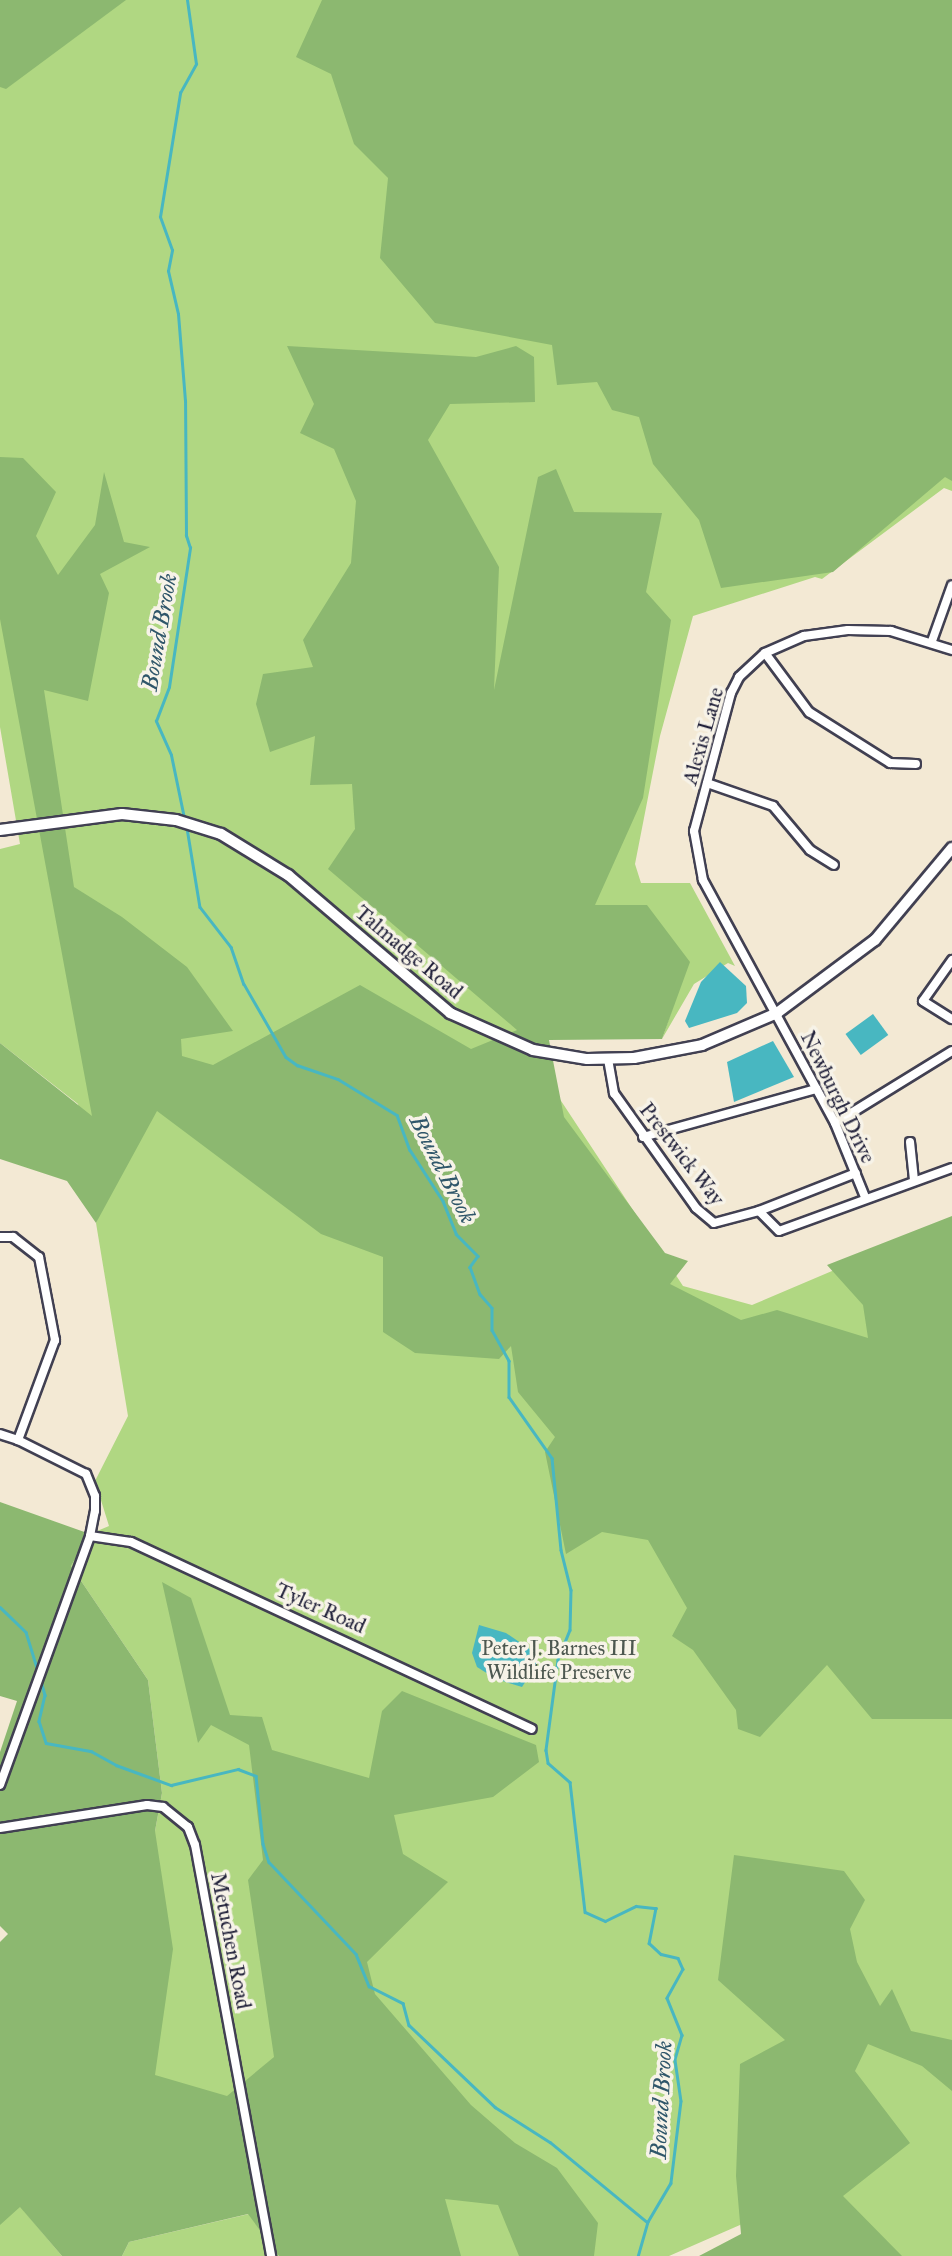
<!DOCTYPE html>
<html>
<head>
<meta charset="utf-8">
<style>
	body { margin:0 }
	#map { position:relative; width:952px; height:2256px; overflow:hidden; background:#f3e9d4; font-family:"IM FELL Great Primer",serif }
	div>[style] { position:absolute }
	.green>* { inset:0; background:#b0d782 }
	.forest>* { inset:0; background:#8cb870 }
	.water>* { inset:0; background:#48b7c1; transform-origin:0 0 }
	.stream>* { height:2.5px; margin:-1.25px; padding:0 1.25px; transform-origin:1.25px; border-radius:1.25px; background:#48b7c1 }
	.roads { filter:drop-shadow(2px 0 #414052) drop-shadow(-2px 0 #414052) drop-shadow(0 2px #414052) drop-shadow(0 -2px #414052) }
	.minor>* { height:8px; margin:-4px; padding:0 4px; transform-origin:4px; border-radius:4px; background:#fff }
	.tertiary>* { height:10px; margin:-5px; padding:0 5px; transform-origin:5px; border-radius:5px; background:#fff }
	span { translate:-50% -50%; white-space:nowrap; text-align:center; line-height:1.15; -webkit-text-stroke:7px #f7f3e8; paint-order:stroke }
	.street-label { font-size:21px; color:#22223b }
	.park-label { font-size:21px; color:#4d5850 }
	.water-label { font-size:23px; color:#2f566a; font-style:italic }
</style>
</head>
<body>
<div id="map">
	<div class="green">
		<i style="clip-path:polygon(0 0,952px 0,952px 491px,944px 488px,822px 579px,815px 577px,693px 616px,660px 736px,635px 864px,641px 883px,690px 883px,735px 966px,728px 963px,694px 984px,662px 1039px,678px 992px,515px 1031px,683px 1286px,752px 1305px,952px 1220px,952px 2256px,786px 2256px,756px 2218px,669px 2256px,299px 2256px,271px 2136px,24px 2211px,62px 2256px,0 2256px,0 2143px,155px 1831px,162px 1793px,148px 1680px,71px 1566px,90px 1534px,109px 1526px,95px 1481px,128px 1416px,96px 1223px,99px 1216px,78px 1104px,0 1043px,0 849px,20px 844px,0 727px)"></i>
		<i style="clip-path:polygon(249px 2214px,279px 2256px,122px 2256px,129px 2242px)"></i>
	</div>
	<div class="forest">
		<i style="clip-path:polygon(0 0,126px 0,6px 89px,0 87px)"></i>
		<i style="clip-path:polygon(322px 0,952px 0,952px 481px,945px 477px,833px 572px,721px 588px,699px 520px,653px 464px,639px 417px,612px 410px,597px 382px,557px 385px,552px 345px,435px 323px,380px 258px,388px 178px,354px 144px,331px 74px,296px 57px)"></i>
		<i style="clip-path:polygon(287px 346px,476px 357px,516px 346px,534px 357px,535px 402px,450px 404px,428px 440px,499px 567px,494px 690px,538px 477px,556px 469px,574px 512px,662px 513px,646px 592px,671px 620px,643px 798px,595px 905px,647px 905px,690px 962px,662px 1039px,549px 1040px,564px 1117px,665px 1253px,688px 1261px,670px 1284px,741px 1320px,777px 1310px,868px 1338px,863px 1305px,827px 1265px,952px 1216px,952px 1719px,872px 1719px,827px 1665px,760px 1737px,738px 1729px,736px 1710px,693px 1650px,672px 1636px,687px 1608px,648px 1540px,602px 1532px,566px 1554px,545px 1452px,555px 1437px,518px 1392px,511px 1346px,499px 1359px,415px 1353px,383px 1332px,383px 1257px,321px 1234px,157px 1111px,96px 1223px,67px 1181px,0 1159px,0 1043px,92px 1116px,0 619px,0 457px,23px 458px,56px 492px,36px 536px,58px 575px,95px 525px,104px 472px,124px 542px,150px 547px,100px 574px,109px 593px,88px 701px,44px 690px,74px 887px,122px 917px,187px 967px,233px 1031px,181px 1039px,182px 1056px,213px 1065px,360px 985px,471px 1049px,517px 1030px,328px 869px,355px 829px,352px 784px,310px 785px,315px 736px,270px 752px,256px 704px,263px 674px,313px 667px,303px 640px,351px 563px,356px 501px,334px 449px,300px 433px,314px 404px)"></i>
		<i style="clip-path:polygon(0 1502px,90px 1534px,71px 1566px,148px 1680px,162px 1793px,155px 1831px,173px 1949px,155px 2075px,227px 2096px,274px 2057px,248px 1880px,263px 1860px,249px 1745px,211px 1725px,198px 1743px,162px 1582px,191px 1598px,230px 1715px,262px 1717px,272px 1750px,369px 1778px,382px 1711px,402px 1691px,536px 1745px,539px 1762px,493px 1797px,394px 1815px,403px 1854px,448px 1882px,367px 1962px,375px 1994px,471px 2105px,515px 2143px,557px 2168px,598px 2223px,594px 2256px,519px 2256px,498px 2205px,445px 2199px,461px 2256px,279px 2256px,248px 2214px,129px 2242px,122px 2256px,62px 2256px,20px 2207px,0 2225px,0 1942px,8px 1934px,0 1926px,0 1752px,17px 1701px,0 1696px)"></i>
		<i style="clip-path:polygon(734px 1855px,844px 1871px,865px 1900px,850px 1929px,857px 1962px,880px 2006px,892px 1989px,911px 2031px,952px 2040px,952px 2091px,922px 2066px,868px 2044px,855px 2071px,910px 2143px,843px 2196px,902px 2256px,699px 2256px,741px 2234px,736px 2176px,740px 2064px,785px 2040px,718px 1980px)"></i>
	</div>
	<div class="water">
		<i style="clip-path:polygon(720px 962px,746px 986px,747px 1003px,737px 1013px,689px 1028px,685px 1021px,701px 982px)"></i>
		<i style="left:873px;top:1014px;width:26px;height:34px;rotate:54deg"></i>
		<i style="clip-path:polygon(773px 1041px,794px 1077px,734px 1102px,727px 1062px)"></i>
		<i style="clip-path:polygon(479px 1625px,506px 1633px,534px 1652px,537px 1664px,522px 1687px,496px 1679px,477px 1667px,472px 1653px)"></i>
	</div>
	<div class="stream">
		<i style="left:184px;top:818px;width:64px;rotate:-101.7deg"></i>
		<i style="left:171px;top:755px;width:37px;rotate:-114deg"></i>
		<i style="left:156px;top:721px;width:36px;rotate:-69deg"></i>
		<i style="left:169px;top:687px;width:141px;rotate:-81.4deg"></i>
		<i style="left:190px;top:548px;width:13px;rotate:-108deg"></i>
		<i style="left:186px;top:536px;width:135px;rotate:-90.4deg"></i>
		<i style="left:185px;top:401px;width:87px;rotate:-94.6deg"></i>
		<i style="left:178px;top:314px;width:44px;rotate:-103.1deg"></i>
		<i style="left:168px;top:271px;width:21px;rotate:-79deg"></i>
		<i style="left:172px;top:250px;width:35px;rotate:-110deg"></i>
		<i style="left:160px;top:217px;width:126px;rotate:-80.8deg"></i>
		<i style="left:180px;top:93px;width:33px;rotate:-61deg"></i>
		<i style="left:196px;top:64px;width:65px;rotate:-98deg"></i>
		<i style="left:187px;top:828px;width:80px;rotate:80.7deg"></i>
		<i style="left:200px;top:907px;width:51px;rotate:52.2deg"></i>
		<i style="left:231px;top:947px;width:39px;rotate:71deg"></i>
		<i style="left:244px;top:984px;width:84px;rotate:60.1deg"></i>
		<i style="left:286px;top:1057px;width:14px;rotate:36deg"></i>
		<i style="left:297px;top:1065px;width:43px;rotate:18.9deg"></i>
		<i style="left:338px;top:1079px;width:69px;rotate:31.4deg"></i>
		<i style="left:397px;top:1115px;width:37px;rotate:70deg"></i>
		<i style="left:410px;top:1150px;width:61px;rotate:57.1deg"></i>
		<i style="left:443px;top:1201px;width:35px;rotate:68deg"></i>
		<i style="left:456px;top:1234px;width:31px;rotate:45deg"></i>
		<i style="left:478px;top:1256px;width:14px;rotate:126deg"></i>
		<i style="left:470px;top:1267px;width:29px;rotate:70deg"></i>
		<i style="left:480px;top:1294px;width:18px;rotate:49deg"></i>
		<i style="left:492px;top:1308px;width:22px;rotate:90deg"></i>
		<i style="left:492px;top:1330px;width:35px;rotate:61deg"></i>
		<i style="left:509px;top:1361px;width:36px;rotate:90deg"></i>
		<i style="left:509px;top:1397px;width:75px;rotate:54.8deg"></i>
		<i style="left:552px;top:1458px;width:92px;rotate:84.4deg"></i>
		<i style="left:561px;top:1550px;width:41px;rotate:76deg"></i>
		<i style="left:571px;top:1590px;width:40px;rotate:91.4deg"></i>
		<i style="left:570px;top:1630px;width:32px;rotate:112deg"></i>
		<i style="left:558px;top:1660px;width:91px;rotate:97.6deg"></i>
		<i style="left:546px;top:1750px;width:13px;rotate:81deg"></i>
		<i style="left:548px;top:1763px;width:29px;rotate:41deg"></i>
		<i style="left:570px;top:1782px;width:131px;rotate:83.4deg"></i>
		<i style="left:585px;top:1912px;width:22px;rotate:24deg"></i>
		<i style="left:605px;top:1921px;width:34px;rotate:-26deg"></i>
		<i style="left:636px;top:1906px;width:20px;rotate:6deg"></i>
		<i style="left:656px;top:1908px;width:36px;rotate:101deg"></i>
		<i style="left:649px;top:1943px;width:16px;rotate:43deg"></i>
		<i style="left:661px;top:1954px;width:17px;rotate:13deg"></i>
		<i style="left:678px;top:1958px;width:12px;rotate:66deg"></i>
		<i style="left:683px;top:1969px;width:33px;rotate:119deg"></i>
		<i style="left:667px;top:1998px;width:40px;rotate:68deg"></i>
		<i style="left:682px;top:2035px;width:26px;rotate:106deg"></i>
		<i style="left:675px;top:2060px;width:41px;rotate:81.7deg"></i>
		<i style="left:681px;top:2101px;width:83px;rotate:97deg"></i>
		<i style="left:671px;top:2183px;width:45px;rotate:120.5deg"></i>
		<i style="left:648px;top:2222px;width:35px;rotate:106deg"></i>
		<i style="left:0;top:1607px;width:36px;rotate:44deg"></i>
		<i style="left:26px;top:1632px;width:41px;rotate:72.9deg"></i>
		<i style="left:41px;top:1681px;width:15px;rotate:74deg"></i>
		<i style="left:45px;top:1695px;width:27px;rotate:103deg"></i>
		<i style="left:39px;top:1721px;width:23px;rotate:72deg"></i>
		<i style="left:46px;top:1743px;width:46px;rotate:10.1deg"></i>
		<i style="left:91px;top:1751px;width:29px;rotate:29deg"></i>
		<i style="left:116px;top:1765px;width:59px;rotate:20deg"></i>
		<i style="left:171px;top:1785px;width:69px;rotate:-13.4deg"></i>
		<i style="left:238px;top:1769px;width:19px;rotate:21deg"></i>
		<i style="left:256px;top:1776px;width:68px;rotate:84.1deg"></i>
		<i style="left:263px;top:1844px;width:19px;rotate:72deg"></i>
		<i style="left:269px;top:1862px;width:127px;rotate:46.6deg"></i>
		<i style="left:356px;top:1954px;width:35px;rotate:68deg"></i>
		<i style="left:369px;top:1986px;width:38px;rotate:27deg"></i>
		<i style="left:403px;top:2003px;width:23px;rotate:75deg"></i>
		<i style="left:409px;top:2025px;width:119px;rotate:43.6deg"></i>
		<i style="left:495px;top:2107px;width:65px;rotate:32.5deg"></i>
		<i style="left:550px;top:2142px;width:126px;rotate:39.5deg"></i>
	</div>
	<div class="roads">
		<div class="minor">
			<i style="left:932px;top:641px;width:59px;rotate:-70.3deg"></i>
			<i style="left:765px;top:653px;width:74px;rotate:53.3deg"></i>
			<i style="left:809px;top:712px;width:96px;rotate:32.2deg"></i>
			<i style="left:890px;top:763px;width:26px;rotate:2deg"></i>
			<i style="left:707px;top:783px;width:70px;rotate:19.2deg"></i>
			<i style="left:773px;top:806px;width:57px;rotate:49.9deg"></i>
			<i style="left:810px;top:850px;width:28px;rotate:32deg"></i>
			<i style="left:952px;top:960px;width:50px;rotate:125.3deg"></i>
			<i style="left:923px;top:1001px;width:34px;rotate:32deg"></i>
			<i style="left:608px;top:1059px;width:35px;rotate:80deg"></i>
			<i style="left:614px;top:1093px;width:141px;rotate:54.5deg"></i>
			<i style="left:696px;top:1208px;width:23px;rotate:40deg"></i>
			<i style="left:714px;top:1223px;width:47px;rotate:-14.9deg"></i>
			<i style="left:759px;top:1211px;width:28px;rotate:45deg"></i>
			<i style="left:779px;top:1231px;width:184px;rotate:-20deg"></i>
			<i style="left:835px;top:1123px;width:137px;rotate:-31.6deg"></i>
			<i style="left:643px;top:1137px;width:180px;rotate:-15.5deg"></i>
			<i style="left:910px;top:1142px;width:37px;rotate:84deg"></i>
			<i style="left:865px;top:1197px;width:80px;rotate:-112.1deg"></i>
			<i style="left:835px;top:1123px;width:277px;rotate:-118.5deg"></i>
			<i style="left:703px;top:880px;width:50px;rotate:-100.4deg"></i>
			<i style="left:694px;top:831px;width:143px;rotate:-75deg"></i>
			<i style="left:731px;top:693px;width:18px;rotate:-63deg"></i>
			<i style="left:739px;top:677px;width:35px;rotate:-43deg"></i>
			<i style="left:765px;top:653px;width:43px;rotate:-23.6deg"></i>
			<i style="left:804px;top:636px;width:44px;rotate:-7.8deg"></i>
			<i style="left:848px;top:630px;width:43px;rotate:1.3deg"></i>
			<i style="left:891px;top:631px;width:64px;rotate:17.3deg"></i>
			<i style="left:759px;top:1211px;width:104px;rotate:-21.4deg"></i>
			<i style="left:0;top:1237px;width:13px"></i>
			<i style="left:13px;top:1237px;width:33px;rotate:38deg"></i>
			<i style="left:39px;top:1257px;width:85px;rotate:79.1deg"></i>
			<i style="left:55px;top:1340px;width:107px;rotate:110.3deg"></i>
			<i style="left:18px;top:1440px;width:19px;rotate:-162deg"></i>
			<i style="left:90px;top:1536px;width:41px;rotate:8.3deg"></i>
			<i style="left:131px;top:1542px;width:442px;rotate:25deg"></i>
			<i style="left:0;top:1785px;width:265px;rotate:-70.1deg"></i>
			<i style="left:90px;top:1536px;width:25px;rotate:-79deg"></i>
			<i style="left:95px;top:1511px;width:15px;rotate:-90deg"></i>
			<i style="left:95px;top:1496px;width:24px;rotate:-112deg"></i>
			<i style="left:86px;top:1474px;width:76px;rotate:-153.4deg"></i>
			<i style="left:0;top:1828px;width:149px;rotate:-8.9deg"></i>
			<i style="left:147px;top:1805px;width:16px;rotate:7deg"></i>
			<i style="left:163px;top:1807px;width:32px;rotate:39deg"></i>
			<i style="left:188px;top:1827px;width:19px;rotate:69deg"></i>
			<i style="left:195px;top:1845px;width:418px;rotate:79.5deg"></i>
		</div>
		<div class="tertiary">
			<i style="left:0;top:830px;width:123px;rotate:-7.5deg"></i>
			<i style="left:122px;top:814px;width:54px;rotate:6.3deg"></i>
			<i style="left:176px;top:820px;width:47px;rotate:17.3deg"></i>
			<i style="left:221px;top:834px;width:79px;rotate:31.5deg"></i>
			<i style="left:288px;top:875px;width:213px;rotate:40.4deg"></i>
			<i style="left:450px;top:1013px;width:91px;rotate:24deg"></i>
			<i style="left:533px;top:1050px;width:55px;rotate:9.5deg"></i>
			<i style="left:587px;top:1059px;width:47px;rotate:-1.2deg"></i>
			<i style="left:634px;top:1058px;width:69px;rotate:-10.8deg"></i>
			<i style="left:702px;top:1045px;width:82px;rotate:-23.1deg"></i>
			<i style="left:777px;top:1013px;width:122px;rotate:-36.7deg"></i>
			<i style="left:875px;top:940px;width:120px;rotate:-50.1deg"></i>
		</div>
	</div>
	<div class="street-label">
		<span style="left:703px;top:736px;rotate:-74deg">Alexis Lane</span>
		<span style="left:409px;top:952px;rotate:40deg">Talmadge Road</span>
		<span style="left:838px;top:1097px;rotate:64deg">Newburgh Drive</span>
		<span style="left:682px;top:1154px;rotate:52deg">Prestwick Way</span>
		<span style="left:321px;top:1608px;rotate:24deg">Tyler Road</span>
		<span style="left:231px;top:1941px;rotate:79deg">Metuchen Road</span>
	</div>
	<div class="park-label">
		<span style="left:559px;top:1660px">Peter J. Barnes III<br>Wildlife Preserve</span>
	</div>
	<div class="water-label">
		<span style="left:159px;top:632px;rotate:-80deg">Bound Brook</span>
		<span style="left:443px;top:1169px;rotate:63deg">Bound Brook</span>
		<span style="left:661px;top:2100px;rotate:-87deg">Bound Brook</span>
	</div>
</div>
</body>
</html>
